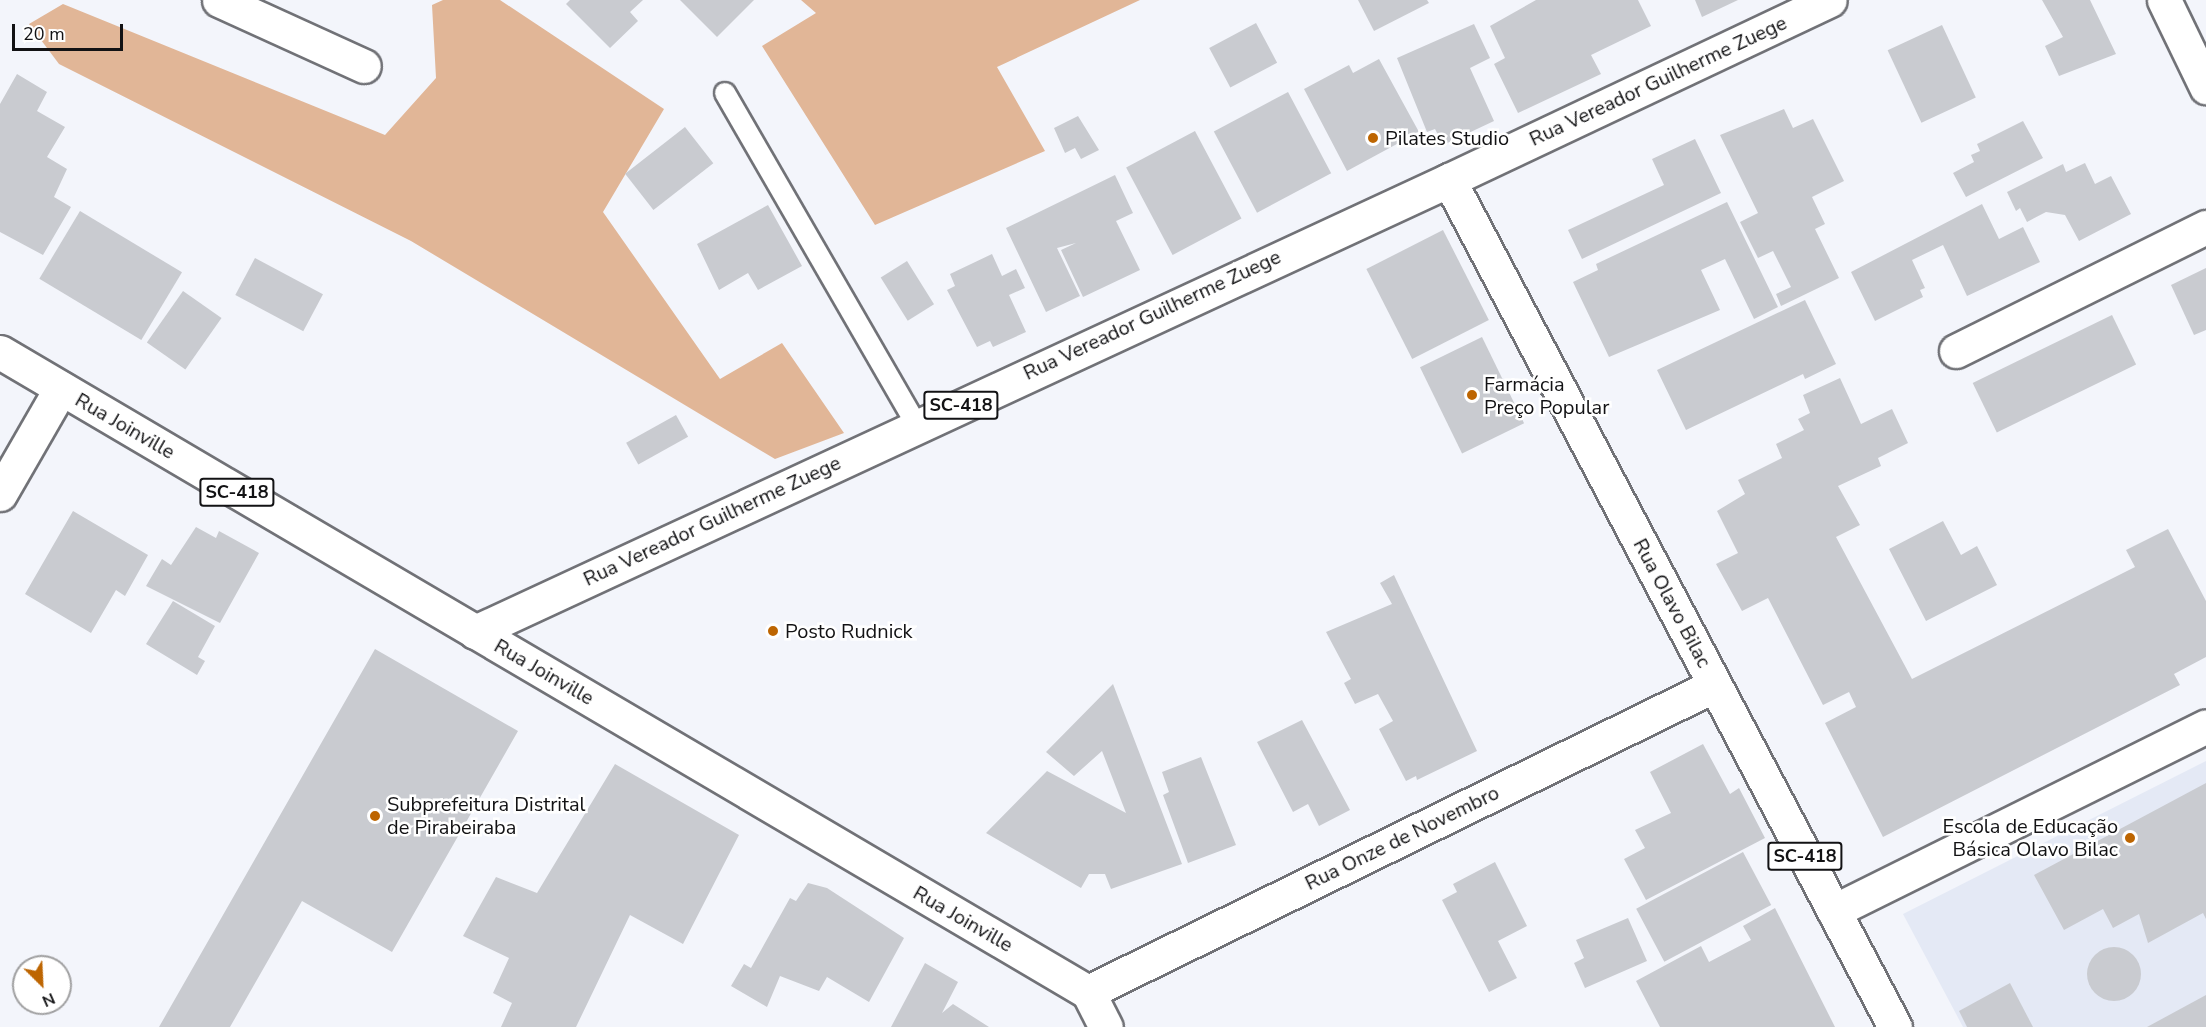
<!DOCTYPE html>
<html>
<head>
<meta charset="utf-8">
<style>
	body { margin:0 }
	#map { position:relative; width:2206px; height:1027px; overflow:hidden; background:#f3f5fb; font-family:"Nunito Sans",sans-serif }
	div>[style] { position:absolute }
	.built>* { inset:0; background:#e4e9f5 }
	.forest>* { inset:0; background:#e1b697 }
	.building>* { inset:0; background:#c9cbd0; transform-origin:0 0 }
	.round { border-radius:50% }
	.roads { filter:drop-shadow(2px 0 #717277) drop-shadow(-2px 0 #717277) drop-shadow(0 2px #717277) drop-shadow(0 -2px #717277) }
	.lane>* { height:20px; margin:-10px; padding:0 10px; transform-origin:10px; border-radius:10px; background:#fff }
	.street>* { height:33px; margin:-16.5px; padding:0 16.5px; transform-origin:16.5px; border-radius:16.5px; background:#fff }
	.secondary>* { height:33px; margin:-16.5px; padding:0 16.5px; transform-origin:16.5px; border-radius:16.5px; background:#fff }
	.primary>* { height:33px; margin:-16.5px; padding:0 16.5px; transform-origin:16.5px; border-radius:16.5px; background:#fff }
	.dots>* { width:16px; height:16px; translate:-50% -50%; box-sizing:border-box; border:3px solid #fff; border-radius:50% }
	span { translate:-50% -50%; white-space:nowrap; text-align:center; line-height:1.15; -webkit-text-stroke:5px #fff; paint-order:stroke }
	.shield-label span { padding:2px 4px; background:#fff; border:2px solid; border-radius:4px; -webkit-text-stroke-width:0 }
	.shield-label { font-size:18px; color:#121214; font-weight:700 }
	.street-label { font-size:20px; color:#121214 }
	.poi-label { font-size:20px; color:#121214 }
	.left { translate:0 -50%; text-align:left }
	.right { translate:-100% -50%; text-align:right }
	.north { position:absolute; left:12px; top:955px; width:60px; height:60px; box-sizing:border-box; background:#fff; border:2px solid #a0a0a1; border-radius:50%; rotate:156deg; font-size:16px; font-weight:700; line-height:24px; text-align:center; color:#121214 }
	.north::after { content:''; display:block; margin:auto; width:21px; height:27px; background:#bd6501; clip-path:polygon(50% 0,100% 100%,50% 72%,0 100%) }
	.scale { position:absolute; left:12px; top:24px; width:111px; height:27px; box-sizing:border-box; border:3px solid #121214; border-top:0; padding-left:8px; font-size:18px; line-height:21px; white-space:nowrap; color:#121214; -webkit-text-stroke:4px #fff; paint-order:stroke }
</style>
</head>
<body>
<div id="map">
	<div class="built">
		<i style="clip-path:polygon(2206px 761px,2206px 1027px,1963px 1027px,1903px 914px)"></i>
	</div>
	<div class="forest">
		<i style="clip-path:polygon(443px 0,500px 0,664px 109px,603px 212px,720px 379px,782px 343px,844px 433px,775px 459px,411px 241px,59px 64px,29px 24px,63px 4px,385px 135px,436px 78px,432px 5px)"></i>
		<i style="clip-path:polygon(801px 0,1140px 0,997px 67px,1045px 151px,875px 225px,762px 46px,816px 13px)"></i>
	</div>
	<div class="building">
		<i style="clip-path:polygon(570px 0,643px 0,630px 12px,638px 21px,610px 48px,566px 4px)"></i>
		<i style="clip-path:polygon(680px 0,754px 0,717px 37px)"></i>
		<i style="clip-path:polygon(1358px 0,1427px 0,1429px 3px,1374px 31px)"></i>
		<i style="clip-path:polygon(1536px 0,1638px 0,1651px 26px,1591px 55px,1601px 74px,1518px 113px,1494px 64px,1505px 58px,1490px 26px)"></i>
		<i style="clip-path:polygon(1695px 0,1738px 0,1702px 17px)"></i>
		<i style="clip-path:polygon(2042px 0,2090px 0,2116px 54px,2059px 76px,2045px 46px,2063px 37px)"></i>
		<i style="left:1256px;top:23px;width:45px;height:53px;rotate:62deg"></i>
		<i style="clip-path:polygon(1474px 24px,1490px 58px,1470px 68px,1494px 121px,1443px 145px,1435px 129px,1427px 132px,1397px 58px)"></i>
		<i style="left:1942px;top:25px;width:80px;height:60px;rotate:65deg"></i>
		<i style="clip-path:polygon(1379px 59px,1419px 132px,1347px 171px,1304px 89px,1349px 65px,1353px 73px)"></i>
		<i style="clip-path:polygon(17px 74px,47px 92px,37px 111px,65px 127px,47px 157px,67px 169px,54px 197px,71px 207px,43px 255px,0 232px,0 104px)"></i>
		<i style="left:1288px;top:92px;width:92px;height:84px;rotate:62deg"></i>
		<i style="clip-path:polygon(1784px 109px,1793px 128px,1813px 119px,1844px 181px,1812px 197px,1825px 224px,1815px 229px,1839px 278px,1781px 306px,1776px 294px,1791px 287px,1773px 251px,1758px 258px,1740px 222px,1758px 213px,1720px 135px)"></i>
		<i style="clip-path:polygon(1078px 116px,1099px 150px,1081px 159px,1075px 148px,1065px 153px,1054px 128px)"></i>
		<i style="clip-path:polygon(2023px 121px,2043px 158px,1966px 197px,1953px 173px,1974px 162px,1971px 155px,1980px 151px,1977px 144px)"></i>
		<i style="left:685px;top:127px;width:46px;height:76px;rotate:52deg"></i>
		<i style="left:1195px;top:131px;width:99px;height:78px;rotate:62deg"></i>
		<i style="clip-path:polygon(1695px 139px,1721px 193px,1582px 259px,1568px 230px,1664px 185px,1652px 159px)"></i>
		<i style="clip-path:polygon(2085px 163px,2095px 184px,2111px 176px,2131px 214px,2079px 241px,2065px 215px,2046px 212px,2027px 222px,2020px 208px,2016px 211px,2007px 192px,2063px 164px,2066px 172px)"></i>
		<i style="clip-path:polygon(1115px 175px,1133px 213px,1116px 221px,1140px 270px,1083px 297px,1061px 250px,1076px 243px,1057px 248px,1080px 296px,1046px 312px,1006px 228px)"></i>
		<i style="clip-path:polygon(1727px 202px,1778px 307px,1754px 319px,1725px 259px,1701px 270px,1720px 310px,1609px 357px,1573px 282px,1598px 270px,1596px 264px)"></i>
		<i style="clip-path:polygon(1982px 204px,1999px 239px,2023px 227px,2040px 262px,1967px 296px,1943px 245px,1912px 260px,1925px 288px,1920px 290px,1923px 297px,1875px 321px,1851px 272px)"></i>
		<i style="clip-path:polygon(768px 205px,802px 266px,758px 290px,748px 273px,719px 290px,697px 244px)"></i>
		<i style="left:80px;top:211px;width:119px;height:79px;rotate:31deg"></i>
		<i style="left:1443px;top:230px;width:101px;height:86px;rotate:63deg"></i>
		<i style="clip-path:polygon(992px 254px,1002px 276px,1016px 269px,1025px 288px,1009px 295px,1026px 332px,993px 347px,990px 341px,977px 347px,947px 290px,955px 286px,950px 274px)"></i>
		<i style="left:255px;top:258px;width:77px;height:42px;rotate:28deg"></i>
		<i style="left:907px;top:261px;width:51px;height:31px;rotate:58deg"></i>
		<i style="clip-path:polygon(2206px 268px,2206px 330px,2194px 335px,2171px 285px)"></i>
		<i style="left:183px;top:291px;width:47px;height:63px;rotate:35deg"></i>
		<i style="clip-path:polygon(1805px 300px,1836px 364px,1805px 379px,1803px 374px,1686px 430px,1657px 370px)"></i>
		<i style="left:2112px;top:315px;width:55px;height:155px;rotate:64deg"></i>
		<i style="left:1482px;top:337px;width:96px;height:69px;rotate:64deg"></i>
		<i style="clip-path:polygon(1840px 378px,1861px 424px,1892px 409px,1908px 443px,1878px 458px,1881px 466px,1838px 486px,1860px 525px,1836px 537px,1912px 679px,2135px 567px,2126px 550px,2168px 529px,2206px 601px,2206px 657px,2174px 674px,2180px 685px,1883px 837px,1825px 723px,1856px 707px,1849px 692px,1823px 705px,1768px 598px,1742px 611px,1716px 564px,1738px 553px,1717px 511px,1745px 494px,1738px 480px,1782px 458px,1776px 444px,1804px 430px,1798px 419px,1810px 413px,1803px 395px)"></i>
		<i style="left:676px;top:415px;width:25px;height:57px;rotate:61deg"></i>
		<i style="clip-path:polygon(73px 511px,148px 555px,125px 596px,116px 590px,91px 633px,25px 594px)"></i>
		<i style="clip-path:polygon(1943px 521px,1961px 555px,1977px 546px,1997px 585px,1926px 621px,1889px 549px)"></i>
		<i style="clip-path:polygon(196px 527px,216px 538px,219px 531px,259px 553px,220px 623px,146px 586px,162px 559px,171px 565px)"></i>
		<i style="clip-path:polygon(1394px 575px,1477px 751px,1417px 780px,1416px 776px,1406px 781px,1379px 729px,1393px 721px,1378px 694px,1355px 704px,1344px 683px,1351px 679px,1326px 632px,1392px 604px,1380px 583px)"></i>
		<i style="clip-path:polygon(173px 601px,215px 626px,198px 657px,205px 661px,197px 675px,146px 644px)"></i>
		<i style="clip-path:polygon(375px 649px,518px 731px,392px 952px,302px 901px,230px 1027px,159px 1027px)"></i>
		<i style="clip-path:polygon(1113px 684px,1182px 864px,1111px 889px,1105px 874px,1089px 874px,1081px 888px,986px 833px,1047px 771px,1126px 813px,1102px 751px,1074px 776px,1046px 752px)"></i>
		<i style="clip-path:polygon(1302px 720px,1350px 810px,1319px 826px,1308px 804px,1293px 812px,1257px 742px)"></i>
		<i style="clip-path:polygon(1703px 744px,1730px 794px,1739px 788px,1765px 838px,1646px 900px,1624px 859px,1645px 848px,1635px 830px,1671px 813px,1650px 772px)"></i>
		<i style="clip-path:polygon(1201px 757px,1236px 845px,1188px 863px,1163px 795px,1169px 792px,1162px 772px)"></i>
		<i style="clip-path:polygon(615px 764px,739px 835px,683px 944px,630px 915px,576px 1027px,501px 1027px,512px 1003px,493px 993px,509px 958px,463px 936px,496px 877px,537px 893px)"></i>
		<i style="clip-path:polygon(2206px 783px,2206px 919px,2203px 913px,2148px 943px,2139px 914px,2113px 928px,2103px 909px,2064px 930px,2034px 875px)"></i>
		<i style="left:1743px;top:852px;width:60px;height:121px;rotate:62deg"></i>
		<i style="clip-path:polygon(1495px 862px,1527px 926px,1498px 941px,1517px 978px,1489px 992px,1442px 900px,1457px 892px,1453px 884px)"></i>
		<i style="clip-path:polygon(808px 883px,827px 888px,904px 938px,869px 1002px,827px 977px,819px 991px,780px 976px,767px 1007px,731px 986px,744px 964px,751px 968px,790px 898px,796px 901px)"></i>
		<i style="clip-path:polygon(1775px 908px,1835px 1027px,1660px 1027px,1636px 981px,1701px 946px,1709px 962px,1751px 940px,1743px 926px)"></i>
		<i style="clip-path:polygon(1628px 918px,1647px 961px,1585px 988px,1574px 963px,1584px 958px,1576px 940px)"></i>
		<i class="round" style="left:2087px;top:947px;width:54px;height:54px"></i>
		<i style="clip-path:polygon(925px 963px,958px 982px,942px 1013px,953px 1004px,989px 1027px,891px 1027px)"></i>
		<i style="clip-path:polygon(2010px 983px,2033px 1027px,1967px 1027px,1959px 1011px)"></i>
		<i style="clip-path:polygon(2206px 995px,2206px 1027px,2147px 1027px)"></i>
	</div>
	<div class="roads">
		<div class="lane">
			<i style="left:725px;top:93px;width:384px;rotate:60deg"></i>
		</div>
		<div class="street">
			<i style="left:219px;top:0;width:159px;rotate:24.5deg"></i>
			<i style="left:2164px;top:0;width:97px;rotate:64.2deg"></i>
			<i style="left:1956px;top:351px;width:279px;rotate:-26.4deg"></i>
			<i style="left:0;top:494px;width:122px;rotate:-60.1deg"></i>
			<i style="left:1834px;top:911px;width:415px;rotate:-26.4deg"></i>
			<i style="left:1088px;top:992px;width:698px;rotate:-26.09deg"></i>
		</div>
		<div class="secondary">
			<i style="left:1449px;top:180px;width:421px;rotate:-25.3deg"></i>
		</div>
		<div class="primary">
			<i style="left:0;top:352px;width:1262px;rotate:30.47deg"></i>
			<i style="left:1088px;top:992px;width:39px;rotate:63deg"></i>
			<i style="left:475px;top:632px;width:1074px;rotate:-24.89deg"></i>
			<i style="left:1449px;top:180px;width:957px;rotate:62.23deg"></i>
		</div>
	</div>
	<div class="dots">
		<i style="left:1373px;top:138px;background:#bd6501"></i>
		<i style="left:1472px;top:395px;background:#bd6501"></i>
		<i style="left:773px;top:631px;background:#bd6501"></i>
		<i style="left:375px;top:816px;background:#bd6501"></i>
		<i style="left:2130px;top:838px;background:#bd6501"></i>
	</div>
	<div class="shield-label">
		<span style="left:961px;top:405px">SC-418</span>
		<span style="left:237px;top:492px">SC-418</span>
		<span style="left:1805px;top:856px">SC-418</span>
	</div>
	<div class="street-label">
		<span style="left:1658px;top:81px;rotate:-25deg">Rua Vereador Guilherme Zuege</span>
		<span style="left:1152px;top:315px;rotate:-25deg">Rua Vereador Guilherme Zuege</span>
		<span style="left:125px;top:426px;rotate:30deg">Rua Joinville</span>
		<span style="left:712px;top:521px;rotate:-25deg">Rua Vereador Guilherme Zuege</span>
		<span style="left:1672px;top:603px;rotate:62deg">Rua Olavo Bilac</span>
		<span style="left:544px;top:672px;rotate:30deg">Rua Joinville</span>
		<span style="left:1402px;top:838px;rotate:-26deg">Rua Onze de Novembro</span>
		<span style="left:963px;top:919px;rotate:30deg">Rua Joinville</span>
	</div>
	<div class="poi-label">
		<span class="left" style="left:1385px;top:138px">Pilates Studio</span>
		<span class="left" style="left:1484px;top:396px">Farmácia<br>Preço Popular</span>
		<span class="left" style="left:785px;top:631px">Posto Rudnick</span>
		<span class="left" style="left:387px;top:816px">Subprefeitura Distrital<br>de Pirabeiraba</span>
		<span class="right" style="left:2118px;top:838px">Escola de Educação<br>Básica Olavo Bilac</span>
	</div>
	<div class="north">N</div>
	<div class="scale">20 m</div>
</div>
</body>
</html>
